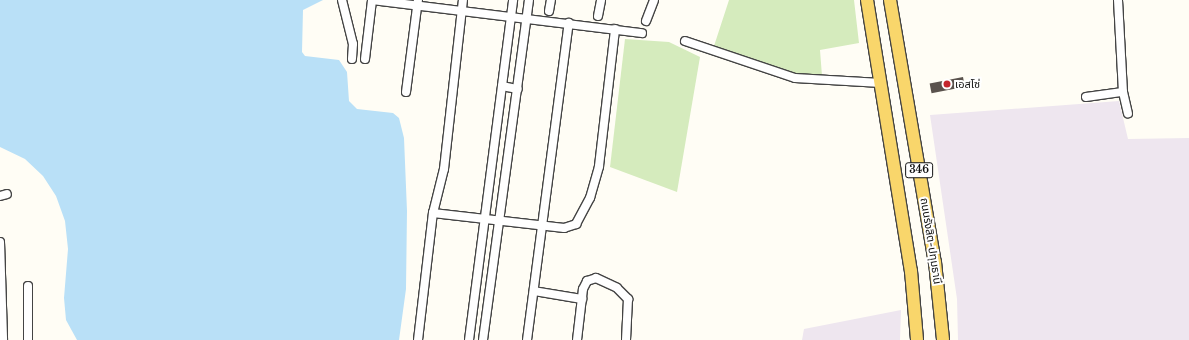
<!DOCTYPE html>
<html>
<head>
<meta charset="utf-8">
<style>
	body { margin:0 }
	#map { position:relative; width:1189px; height:340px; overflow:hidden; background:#fffdf5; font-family:"Libre Baskerville","Noto Sans Thai",serif }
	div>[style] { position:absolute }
	.industrial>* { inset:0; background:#eee6ef }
	.green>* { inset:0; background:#d5ebbd }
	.water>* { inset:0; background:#b9e0f7 }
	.building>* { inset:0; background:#5a524d; transform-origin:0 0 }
	.roads { filter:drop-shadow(1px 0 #444) drop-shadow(-1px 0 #444) drop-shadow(0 1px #444) drop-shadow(0 -1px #444) }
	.street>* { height:8px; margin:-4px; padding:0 4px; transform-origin:4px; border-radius:4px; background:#fff }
	.primary>* { height:12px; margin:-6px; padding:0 6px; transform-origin:6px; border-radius:6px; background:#f9d66b }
	.dots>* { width:11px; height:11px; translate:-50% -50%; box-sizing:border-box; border:2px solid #fff; border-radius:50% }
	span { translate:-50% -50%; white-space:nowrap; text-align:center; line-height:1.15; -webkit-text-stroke:4px #fff; paint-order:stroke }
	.shield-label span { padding:1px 3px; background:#fff; border:1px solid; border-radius:3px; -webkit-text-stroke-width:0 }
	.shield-label { font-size:10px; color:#111; font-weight:700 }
	.poi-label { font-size:11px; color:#111 }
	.left { translate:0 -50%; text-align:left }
	.street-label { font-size:11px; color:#111 }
</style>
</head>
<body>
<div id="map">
	<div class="industrial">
		<i style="clip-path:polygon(1119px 101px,1128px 139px,1189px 138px,1189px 340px,958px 340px,957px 299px,930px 115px)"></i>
		<i style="clip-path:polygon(901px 310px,900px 340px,802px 340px,804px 329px)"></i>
	</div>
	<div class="green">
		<i style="clip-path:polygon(729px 0,854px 0,859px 43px,820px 50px,822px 76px,785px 72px,714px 46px)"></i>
		<i style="clip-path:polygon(625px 39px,669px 42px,700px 57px,677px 192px,610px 167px)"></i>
	</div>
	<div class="water">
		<i style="clip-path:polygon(0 0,323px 0,303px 10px,302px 52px,305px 56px,339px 60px,347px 72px,349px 101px,357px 109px,393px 113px,399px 118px,404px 138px,407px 211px,406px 289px,399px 340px,77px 340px,66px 320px,64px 298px,68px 249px,65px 221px,56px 196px,43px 176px,25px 159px,0 147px)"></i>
	</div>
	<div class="building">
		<i style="left:963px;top:77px;width:10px;height:34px;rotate:79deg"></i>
	</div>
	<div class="roads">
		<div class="street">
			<i style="left:342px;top:0;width:45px;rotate:76deg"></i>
			<i style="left:353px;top:44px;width:15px;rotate:94deg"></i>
			<i style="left:372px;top:0;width:272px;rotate:7deg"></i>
			<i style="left:1118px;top:0;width:92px;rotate:86.9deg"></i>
			<i style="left:1123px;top:92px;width:22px;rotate:77deg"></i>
			<i style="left:549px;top:11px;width:11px;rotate:-80deg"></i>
			<i style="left:598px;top:16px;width:16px;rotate:-79deg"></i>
			<i style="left:646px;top:21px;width:22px;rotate:-69deg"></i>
			<i style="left:685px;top:41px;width:116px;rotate:18.6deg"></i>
			<i style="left:795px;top:78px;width:86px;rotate:3.3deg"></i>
			<i style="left:365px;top:59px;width:59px;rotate:-83.2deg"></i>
			<i style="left:502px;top:86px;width:16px;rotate:11deg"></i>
			<i style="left:406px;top:92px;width:93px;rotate:-82.6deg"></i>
			<i style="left:1086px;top:97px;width:37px;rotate:-8deg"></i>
			<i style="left:0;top:196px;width:7px;rotate:-16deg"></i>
			<i style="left:433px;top:213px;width:132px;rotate:6.5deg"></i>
			<i style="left:564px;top:228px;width:13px;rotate:-18deg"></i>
			<i style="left:576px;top:224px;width:30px;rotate:-62deg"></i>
			<i style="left:590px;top:198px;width:33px;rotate:-74deg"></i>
			<i style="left:599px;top:166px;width:138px;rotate:-83.3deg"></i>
			<i style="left:0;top:242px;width:98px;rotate:88.2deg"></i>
			<i style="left:28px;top:286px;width:54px;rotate:90deg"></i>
			<i style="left:534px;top:291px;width:49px;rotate:9.5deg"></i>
			<i style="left:418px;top:340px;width:128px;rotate:-83.3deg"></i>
			<i style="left:433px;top:213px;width:45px;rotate:-76deg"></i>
			<i style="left:444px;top:169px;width:170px;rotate:-83.6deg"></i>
			<i style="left:469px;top:340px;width:343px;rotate:-82.6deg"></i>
			<i style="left:483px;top:340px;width:343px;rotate:-82.3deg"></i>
			<i style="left:527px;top:340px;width:320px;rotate:-82.5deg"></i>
			<i style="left:577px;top:340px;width:51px;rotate:-83.3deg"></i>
			<i style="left:583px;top:289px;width:9px;rotate:-63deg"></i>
			<i style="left:587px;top:281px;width:9px;rotate:-18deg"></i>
			<i style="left:596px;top:278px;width:23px;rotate:25deg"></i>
			<i style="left:617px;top:288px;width:16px;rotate:45deg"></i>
			<i style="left:628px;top:299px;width:41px;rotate:92.8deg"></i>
		</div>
		<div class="primary">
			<i style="left:867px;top:0;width:275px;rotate:80.8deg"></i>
			<i style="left:911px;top:271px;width:69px;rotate:85deg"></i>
			<i style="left:890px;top:0;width:266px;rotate:80.3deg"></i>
			<i style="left:935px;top:262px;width:78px;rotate:84.1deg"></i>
		</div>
	</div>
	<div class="dots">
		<i style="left:947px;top:84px;background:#c4262e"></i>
	</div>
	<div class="shield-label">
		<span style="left:919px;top:170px">346</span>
	</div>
	<div class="poi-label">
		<span class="left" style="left:955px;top:84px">เอสโซ่</span>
	</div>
	<div class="street-label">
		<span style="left:931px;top:241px;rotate:81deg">ถนนรังสิต-ปทุมธานี</span>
	</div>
</div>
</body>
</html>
